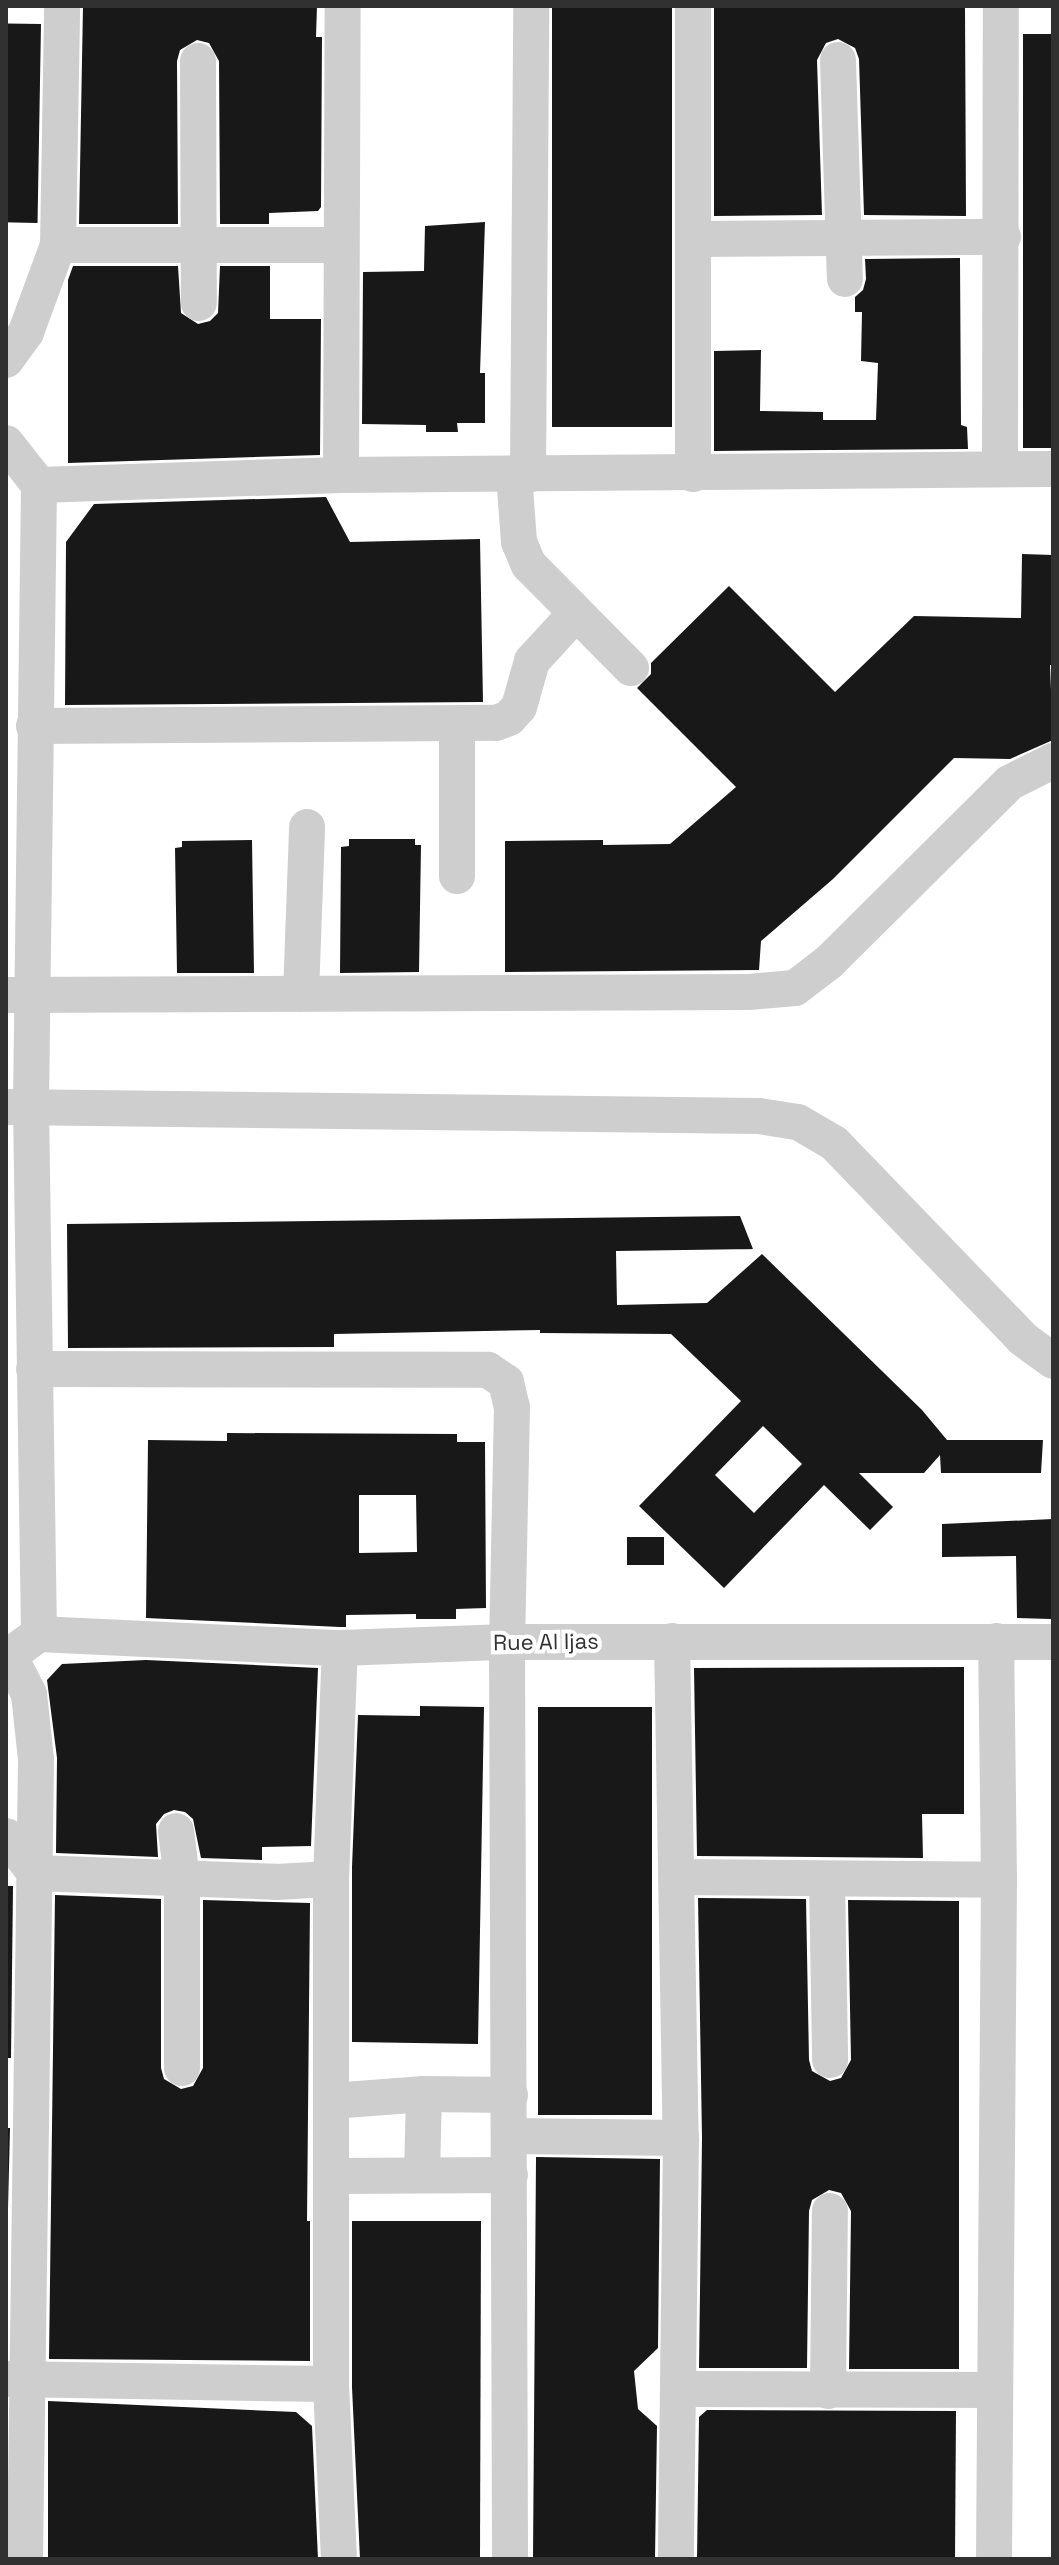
<!DOCTYPE html>
<html>
<head>
<meta charset="utf-8">
<style>
	body { margin:0 }
	#map { position:relative; width:1059px; height:2565px; overflow:hidden; background:#fff; font-family:"Space Grotesk",sans-serif }
	div>[style] { position:absolute }
	.building>* { inset:0; background:#181818; transform-origin:0 0 }
	.minor>* { height:36px; margin:-18px; padding:0 18px; transform-origin:18px; border-radius:18px; background:#cecece }
	span { translate:-50% -50%; white-space:nowrap; text-align:center; line-height:1.15; -webkit-text-stroke:8px #fff; paint-order:stroke }
	.street-label { font-size:22px; color:#313131 }
	.frame { position:absolute; inset:0; border:8px solid #313131; pointer-events:none }
</style>
</head>
<body>
<div id="map">
	<div class="building">
		<i style="clip-path:polygon(83px 6px,317px 6px,316px 37px,322px 37px,321px 207px,318px 211px,269px 213px,269px 224px,220px 224px,219px 61px,209px 43px,197px 40px,180px 50px,177px 61px,178px 224px,79px 224px)"></i>
		<i style="left:552px;top:6px;width:120px;height:421px"></i>
		<i style="clip-path:polygon(714px 6px,965px 6px,966px 216px,864px 215px,859px 59px,855px 48px,838px 39px,826px 43px,817px 60px,822px 215px,714px 216px)"></i>
		<i style="left:41px;top:24px;width:199px;height:35px;rotate:91deg"></i>
		<i style="left:1023px;top:34px;width:30px;height:414px"></i>
		<i style="clip-path:polygon(485px 222px,480px 373px,485px 373px,485px 423px,457px 423px,458px 432px,426px 432px,426px 425px,362px 424px,363px 272px,424px 271px,425px 226px)"></i>
		<i style="clip-path:polygon(960px 258px,961px 425px,967px 427px,968px 449px,714px 451px,714px 351px,761px 350px,760px 411px,823px 412px,823px 420px,876px 420px,878px 363px,861px 361px,862px 312px,855px 312px,855px 297px,863px 290px,866px 279px,865px 259px)"></i>
		<i style="clip-path:polygon(73px 266px,178px 266px,181px 313px,198px 324px,210px 321px,218px 313px,220px 266px,270px 266px,270px 319px,321px 319px,320px 455px,68px 463px,68px 280px)"></i>
		<i style="clip-path:polygon(326px 497px,350px 542px,480px 539px,483px 702px,65px 705px,66px 542px,94px 504px)"></i>
		<i style="clip-path:polygon(1022px 554px,1053px 555px,1053px 665px,1050px 665px,1053px 740px,1010px 759px,954px 758px,833px 879px,761px 941px,759px 970px,505px 972px,505px 841px,603px 840px,603px 845px,670px 844px,736px 787px,637px 688px,651px 674px,651px 663px,729px 586px,835px 692px,914px 616px,1021px 618px)"></i>
		<i style="clip-path:polygon(349px 839px,415px 839px,415px 845px,421px 845px,419px 972px,340px 973px,341px 847px,349px 846px)"></i>
		<i style="clip-path:polygon(252px 840px,254px 973px,177px 973px,175px 848px,182px 847px,182px 841px)"></i>
		<i style="clip-path:polygon(evenodd,740px 1216px,753px 1249px,616px 1251px,617px 1305px,707px 1303px,762px 1254px,922px 1410px,947px 1440px,1043px 1440px,1041px 1473px,941px 1473px,940px 1455px,924px 1473px,859px 1473px,893px 1507px,870px 1530px,824px 1485px,724px 1588px,639px 1506px,741px 1401px,671px 1334px,540px 1333px,540px 1330px,334px 1334px,334px 1347px,68px 1348px,67px 1224px,740px 1216px,763px 1426px,802px 1464px,754px 1513px,715px 1475px,763px 1426px)"></i>
		<i style="clip-path:polygon(evenodd,227px 1433px,457px 1434px,457px 1442px,485px 1442px,486px 1608px,456px 1609px,456px 1619px,416px 1619px,416px 1614px,346px 1615px,346px 1627px,340px 1627px,146px 1618px,148px 1440px,227px 1441px,227px 1433px,359px 1495px,416px 1495px,417px 1552px,359px 1553px,359px 1495px)"></i>
		<i style="clip-path:polygon(1053px 1519px,1051px 1619px,1017px 1618px,1016px 1556px,942px 1557px,942px 1524px)"></i>
		<i style="left:664px;top:1537px;width:28px;height:37px;rotate:90deg"></i>
		<i style="clip-path:polygon(146px 1660px,318px 1668px,311px 1846px,262px 1847px,262px 1860px,201px 1858px,193px 1819px,185px 1812px,174px 1810px,164px 1814px,156px 1824px,158px 1857px,56px 1853px,57px 1758px,47px 1680px,62px 1664px)"></i>
		<i style="clip-path:polygon(964px 1667px,964px 1814px,922px 1814px,923px 1858px,697px 1856px,694px 1668px)"></i>
		<i style="clip-path:polygon(420px 1706px,484px 1707px,478px 2044px,352px 2042px,352px 1867px,358px 1715px,420px 1716px)"></i>
		<i style="left:538px;top:1707px;width:114px;height:408px"></i>
		<i style="clip-path:polygon(6px 1886px,13px 1886px,11px 2058px,6px 2058px)"></i>
		<i style="clip-path:polygon(55px 1895px,161px 1899px,161px 2068px,164px 2079px,181px 2089px,193px 2086px,203px 2068px,203px 1900px,310px 1903px,307px 2221px,310px 2221px,310px 2361px,49px 2359px)"></i>
		<i style="clip-path:polygon(698px 1898px,806px 1899px,809px 2060px,812px 2071px,830px 2081px,841px 2078px,851px 2060px,848px 1900px,959px 1901px,959px 2369px,849px 2369px,851px 2211px,841px 2193px,829px 2190px,812px 2200px,809px 2211px,807px 2368px,699px 2368px,702px 2138px)"></i>
		<i style="clip-path:polygon(6px 2128px,10px 2128px,6px 2288px)"></i>
		<i style="clip-path:polygon(536px 2157px,660px 2159px,658px 2348px,634px 2371px,638px 2409px,657px 2426px,655px 2559px,533px 2559px)"></i>
		<i style="clip-path:polygon(352px 2221px,481px 2221px,480px 2559px,360px 2559px,352px 2387px)"></i>
		<i style="clip-path:polygon(48px 2401px,296px 2412px,312px 2426px,318px 2559px,48px 2559px)"></i>
		<i style="clip-path:polygon(707px 2410px,956px 2411px,955px 2559px,697px 2559px,699px 2417px)"></i>
	</div>
	<div class="minor">
		<i style="left:693px;top:6px;width:468px;rotate:90deg"></i>
		<i style="left:838px;top:60px;width:219px;rotate:88.2deg"></i>
		<i style="left:198px;top:61px;width:242px;rotate:89.8deg"></i>
		<i style="left:693px;top:239px;width:310px;rotate:-0.4deg"></i>
		<i style="left:58px;top:245px;width:283px"></i>
		<i style="left:6px;top:360px;width:34px;rotate:-54deg"></i>
		<i style="left:26px;top:332px;width:93px;rotate:-69.8deg"></i>
		<i style="left:58px;top:245px;width:239px;rotate:-89deg"></i>
		<i style="left:6px;top:443px;width:53px;rotate:51.8deg"></i>
		<i style="left:39px;top:485px;width:622px;rotate:90.74deg"></i>
		<i style="left:31px;top:1107px;width:527px;rotate:89.13deg"></i>
		<i style="left:39px;top:1634px;width:41px;rotate:144deg"></i>
		<i style="left:1000px;top:469px;width:463px;rotate:-89.9deg"></i>
		<i style="left:341px;top:475px;width:469px;rotate:-89.8deg"></i>
		<i style="left:514px;top:475px;width:67px;rotate:85.7deg"></i>
		<i style="left:519px;top:542px;width:25px;rotate:67deg"></i>
		<i style="left:529px;top:565px;width:145px;rotate:45.3deg"></i>
		<i style="left:528px;top:475px;width:469px;rotate:-89.6deg"></i>
		<i style="left:39px;top:485px;width:302px;rotate:-1.9deg"></i>
		<i style="left:341px;top:475px;width:712px;rotate:-0.48deg"></i>
		<i style="left:34px;top:726px;width:462px;rotate:-0.4deg"></i>
		<i style="left:496px;top:723px;width:14px;rotate:-21deg"></i>
		<i style="left:509px;top:718px;width:15px;rotate:-48deg"></i>
		<i style="left:519px;top:707px;width:48px;rotate:-74.2deg"></i>
		<i style="left:532px;top:661px;width:64px;rotate:-47.5deg"></i>
		<i style="left:457px;top:876px;width:153px;rotate:-90deg"></i>
		<i style="left:301px;top:994px;width:167px;rotate:-87.9deg"></i>
		<i style="left:6px;top:995px;width:743px;rotate:-0.23deg"></i>
		<i style="left:749px;top:992px;width:46px;rotate:-5deg"></i>
		<i style="left:795px;top:988px;width:43px;rotate:-37.4deg"></i>
		<i style="left:829px;top:962px;width:254px;rotate:-44.8deg"></i>
		<i style="left:1009px;top:783px;width:49px;rotate:-26.6deg"></i>
		<i style="left:8px;top:1107px;width:751px;rotate:0.69deg"></i>
		<i style="left:759px;top:1116px;width:39px;rotate:9deg"></i>
		<i style="left:798px;top:1122px;width:42px;rotate:30.3deg"></i>
		<i style="left:834px;top:1143px;width:272px;rotate:46deg"></i>
		<i style="left:1023px;top:1339px;width:37px;rotate:36deg"></i>
		<i style="left:34px;top:1369px;width:454px;rotate:0.1deg"></i>
		<i style="left:488px;top:1370px;width:22px;rotate:34deg"></i>
		<i style="left:506px;top:1382px;width:26px;rotate:77deg"></i>
		<i style="left:512px;top:1407px;width:235px;rotate:91.2deg"></i>
		<i style="left:507px;top:1642px;width:917px;rotate:89.81deg"></i>
		<i style="left:39px;top:1634px;width:301px;rotate:2.7deg"></i>
		<i style="left:340px;top:1648px;width:167px;rotate:-2.1deg"></i>
		<i style="left:507px;top:1642px;width:546px"></i>
		<i style="left:672px;top:1641px;width:497px;rotate:89deg"></i>
		<i style="left:681px;top:2138px;width:421px;rotate:90.7deg"></i>
		<i style="left:9px;top:1655px;width:44px;rotate:62.9deg"></i>
		<i style="left:29px;top:1694px;width:66px;rotate:83.9deg"></i>
		<i style="left:36px;top:1760px;width:799px;rotate:90.79deg"></i>
		<i style="left:176px;top:1831px;width:48px;rotate:82.9deg"></i>
		<i style="left:182px;top:1879px;width:189px;rotate:90deg"></i>
		<i style="left:6px;top:1836px;width:47px;rotate:51.9deg"></i>
		<i style="left:35px;top:1873px;width:241px;rotate:2.1deg"></i>
		<i style="left:276px;top:1882px;width:55px;rotate:-3.1deg"></i>
		<i style="left:677px;top:1877px;width:322px;rotate:0.5deg"></i>
		<i style="left:827px;top:1880px;width:180px;rotate:89deg"></i>
		<i style="left:332px;top:2101px;width:92px;rotate:-4.4deg"></i>
		<i style="left:424px;top:2094px;width:86px;rotate:0.7deg"></i>
		<i style="left:510px;top:2136px;width:171px;rotate:0.7deg"></i>
		<i style="left:422px;top:2175px;width:81px;rotate:-88.6deg"></i>
		<i style="left:331px;top:2176px;width:179px;rotate:-0.3deg"></i>
		<i style="left:6px;top:2379px;width:325px;rotate:0.9deg"></i>
		<i style="left:331px;top:2384px;width:505px;rotate:-90deg"></i>
		<i style="left:331px;top:1879px;width:231px;rotate:-87.8deg"></i>
		<i style="left:331px;top:2384px;width:175px;rotate:87.4deg"></i>
		<i style="left:679px;top:2389px;width:315px;rotate:0.2deg"></i>
		<i style="left:828px;top:2391px;width:180px;rotate:-89.4deg"></i>
		<i style="left:994px;top:2559px;width:679px;rotate:-89.58deg"></i>
		<i style="left:999px;top:1880px;width:239px;rotate:-90.7deg"></i>
	</div>
	<div class="street-label">
		<span style="left:546px;top:1642px;rotate:-1deg">Rue Al Ijas</span>
	</div>
	<div class="frame"></div>
</div>
</body>
</html>
